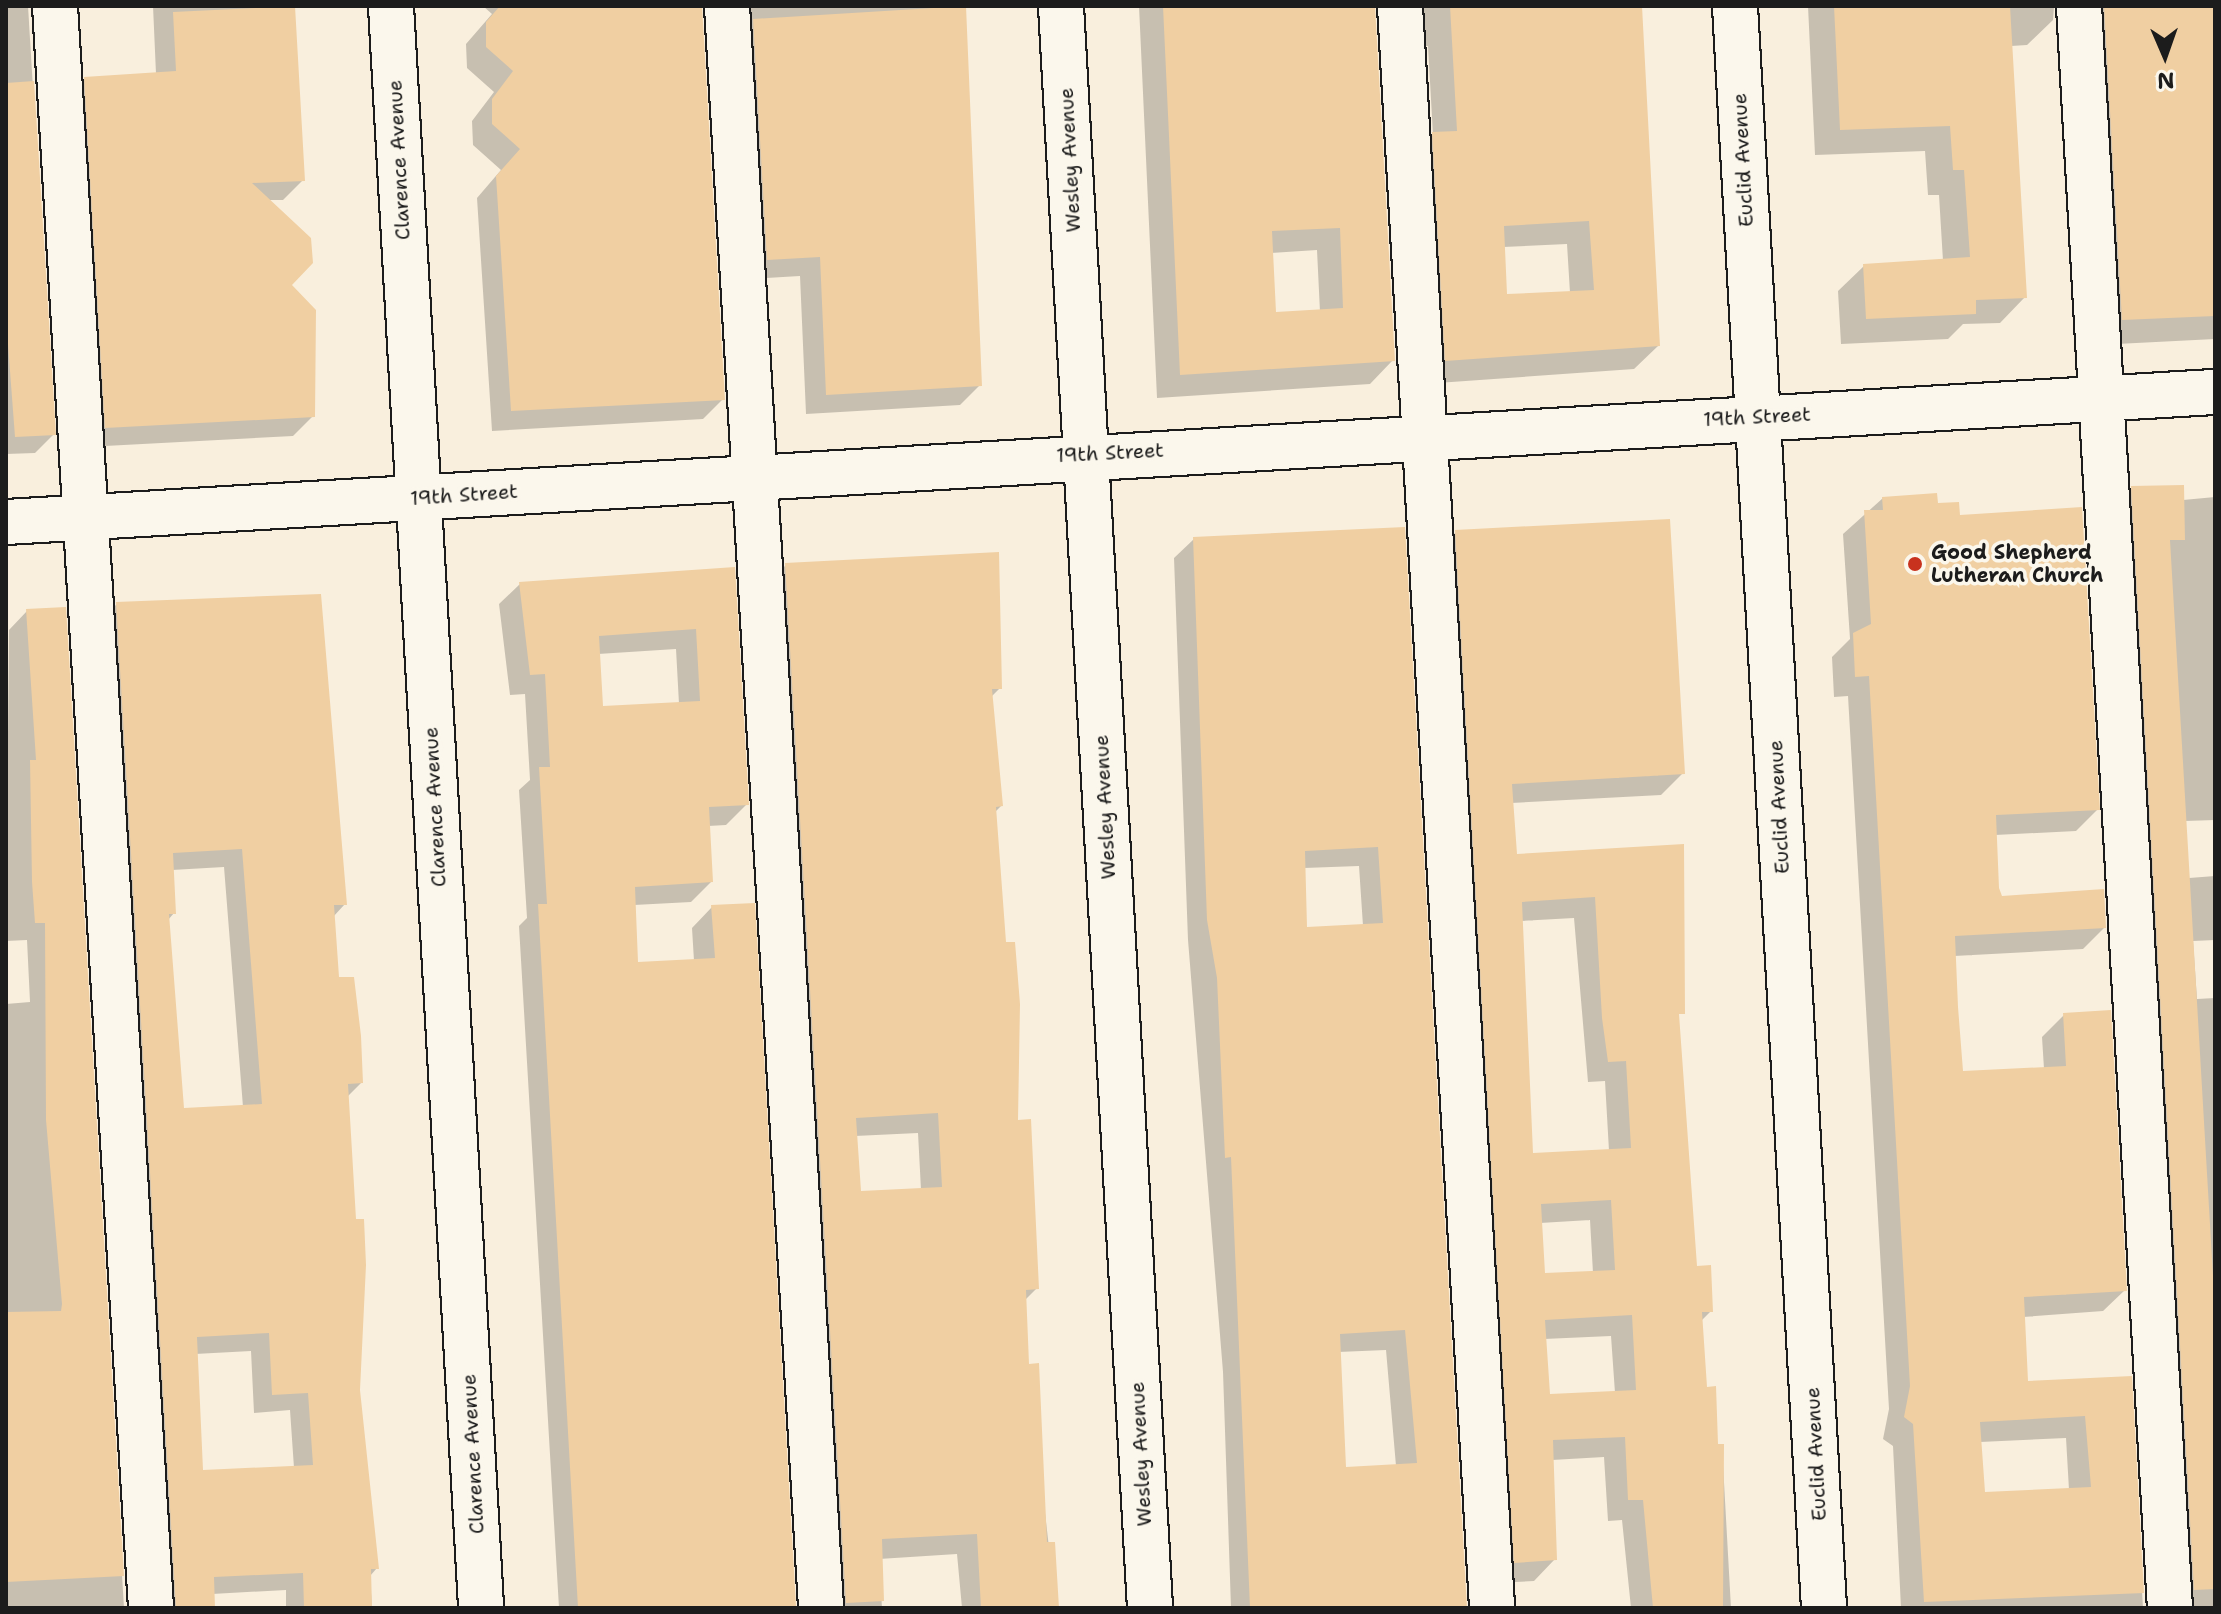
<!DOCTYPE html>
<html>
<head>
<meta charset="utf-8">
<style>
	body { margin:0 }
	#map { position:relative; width:2221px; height:1614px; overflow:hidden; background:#f9efdd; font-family:"Shantell Sans",sans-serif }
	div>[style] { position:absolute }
	.shadow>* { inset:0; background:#0003 }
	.building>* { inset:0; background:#f0cfa2 }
	.roads { filter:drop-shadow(2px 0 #1c1c1c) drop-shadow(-2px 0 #1c1c1c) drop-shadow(0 2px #1c1c1c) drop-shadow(0 -2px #1c1c1c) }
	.minor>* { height:44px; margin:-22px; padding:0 22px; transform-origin:22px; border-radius:22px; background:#fbf7ec }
	.dots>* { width:22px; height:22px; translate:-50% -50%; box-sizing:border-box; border:4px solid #fbf7ec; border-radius:50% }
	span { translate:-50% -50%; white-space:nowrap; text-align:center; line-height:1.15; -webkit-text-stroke:7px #fbf7ec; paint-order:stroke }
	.street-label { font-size:20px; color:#1c1c1c }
	.poi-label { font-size:20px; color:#1c1c1c; font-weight:700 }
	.left { translate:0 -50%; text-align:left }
	.frame { position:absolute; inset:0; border:8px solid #1c1c1c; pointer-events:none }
	.north { position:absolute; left:2125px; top:16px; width:80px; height:80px; -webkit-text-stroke:6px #fbf7ec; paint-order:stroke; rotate:178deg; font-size:22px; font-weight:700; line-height:32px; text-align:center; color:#1c1c1c }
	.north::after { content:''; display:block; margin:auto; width:28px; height:36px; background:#1c1c1c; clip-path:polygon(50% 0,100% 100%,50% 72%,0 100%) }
</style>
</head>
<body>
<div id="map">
	<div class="shadow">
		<i style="clip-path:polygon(6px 6px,28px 6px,54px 434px,35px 453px,6px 454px)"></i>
		<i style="clip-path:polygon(153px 6px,294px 6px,303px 180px,283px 200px,268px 200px,313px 416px,293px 436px,86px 447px,65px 99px,85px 79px,156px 74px)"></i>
		<i style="clip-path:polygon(483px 6px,701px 6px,723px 399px,703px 419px,492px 431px,477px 198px,501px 170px,473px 145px,472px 121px,494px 92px,467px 68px,466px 44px,492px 14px)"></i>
		<i style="clip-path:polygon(717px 6px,962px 6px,980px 385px,960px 405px,806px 414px,800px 276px,748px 279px)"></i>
		<i style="clip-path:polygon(evenodd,1139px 6px,1639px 6px,1658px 346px,1634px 369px,1423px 384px,1410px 158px,1433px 135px,1428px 46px,1403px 47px,1386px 6px,1373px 7px,1393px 360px,1370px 384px,1157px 398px,1139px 6px,1567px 244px,1570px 293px,1506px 297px,1503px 247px,1567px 244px,1139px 6px,1317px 250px,1320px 312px,1274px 314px,1271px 253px,1317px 250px)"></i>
		<i style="clip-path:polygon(1808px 6px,2215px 6px,2215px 339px,2097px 345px,2074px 17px,2054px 7px,2053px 20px,2027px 45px,2011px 46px,2025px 297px,2000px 323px,1963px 324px,1948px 339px,1841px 344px,1838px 291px,1864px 266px,1943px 261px,1939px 195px,1928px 195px,1925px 151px,1815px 155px)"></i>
		<i style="clip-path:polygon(2132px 488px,2183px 500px,2215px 497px,2215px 820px,2185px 821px,2189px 878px,2215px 876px,2215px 940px,2193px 941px,2197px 999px,2215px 998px,2215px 1608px,2173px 1608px,2110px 510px)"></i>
		<i style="clip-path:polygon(evenodd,1883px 498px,1936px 506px,1958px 517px,2098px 809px,2076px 831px,1995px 835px,1997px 888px,2000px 898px,2104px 928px,2083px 949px,1954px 956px,1961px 1073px,2044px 1069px,2042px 1037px,2064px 1015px,2125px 1290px,2103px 1311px,2023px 1317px,2026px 1383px,2130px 1378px,2143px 1608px,1901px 1608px,1893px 1446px,1883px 1439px,1889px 1409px,1848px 696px,1834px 697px,1832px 657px,1850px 639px,1843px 534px,1883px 498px,2066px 1438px,2069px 1490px,1983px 1494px,1980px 1442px,2066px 1438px)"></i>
		<i style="clip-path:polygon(evenodd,1403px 529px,1465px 1608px,1231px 1608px,1223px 1372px,1188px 940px,1174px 558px,1194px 539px,1403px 529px,1359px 866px,1363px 926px,1305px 929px,1304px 868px,1359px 866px,1403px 529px,1386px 1350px,1396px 1466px,1344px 1469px,1338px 1352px,1386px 1350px)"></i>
		<i style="clip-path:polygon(evenodd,1456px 532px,1682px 774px,1661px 795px,1511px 803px,1515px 856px,1682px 846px,1678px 1018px,1695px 1268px,1711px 1311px,1700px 1322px,1705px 1389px,1717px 1447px,1722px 1446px,1731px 1608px,1631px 1608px,1622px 1520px,1608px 1521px,1604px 1457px,1552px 1460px,1555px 1559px,1534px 1581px,1494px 1583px,1435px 553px,1456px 532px,1574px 918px,1588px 1082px,1605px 1081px,1609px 1151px,1532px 1155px,1521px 921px,1574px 918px,1456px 532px,1590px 1220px,1593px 1273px,1543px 1275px,1540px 1223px,1590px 1220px,1456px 532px,1611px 1336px,1615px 1393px,1548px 1396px,1544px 1339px,1611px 1336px)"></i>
		<i style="clip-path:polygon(evenodd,786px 565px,1000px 688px,991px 697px,1001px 806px,995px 812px,1016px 1122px,1037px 1288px,1024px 1301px,1028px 1366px,1056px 1608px,962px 1608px,957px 1554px,879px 1559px,882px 1608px,825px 1608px,765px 586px,786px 565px,918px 1133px,921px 1190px,859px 1193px,855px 1136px,918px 1133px)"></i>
		<i style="clip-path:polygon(evenodd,733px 569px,747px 804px,726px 825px,708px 826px,711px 882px,691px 902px,634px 905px,636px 964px,694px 961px,692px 928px,712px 907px,753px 905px,794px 1608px,559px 1608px,519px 926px,527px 918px,519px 790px,530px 780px,525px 694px,510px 695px,499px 604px,520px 584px,733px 569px,676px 649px,679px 704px,601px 709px,598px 654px,676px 649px)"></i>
		<i style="clip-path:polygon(evenodd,117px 604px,345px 904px,333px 917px,337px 980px,361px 1083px,347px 1097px,358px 1390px,377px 1568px,370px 1576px,372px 1608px,286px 1608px,286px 1590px,212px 1594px,213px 1608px,157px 1608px,98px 622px,117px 604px,224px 867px,243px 1107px,183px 1111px,168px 920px,174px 913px,172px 870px,224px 867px,117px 604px,251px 1351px,254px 1413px,290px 1410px,294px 1468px,201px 1472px,195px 1354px,251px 1351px)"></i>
		<i style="clip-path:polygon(64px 609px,124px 1608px,6px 1608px,6px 1004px,30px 1002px,27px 940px,6px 941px,9px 630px,27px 611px)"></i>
	</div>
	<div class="building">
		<i style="clip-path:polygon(295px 6px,305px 181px,252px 183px,311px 238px,313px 263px,292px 285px,316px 310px,315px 417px,105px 428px,84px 77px,176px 71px,173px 12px)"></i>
		<i style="clip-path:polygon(500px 6px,702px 6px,725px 400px,511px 411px,496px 176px,520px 149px,492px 124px,492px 99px,513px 71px,486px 47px,486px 22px)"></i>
		<i style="clip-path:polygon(966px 6px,982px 386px,826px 395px,820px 257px,767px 260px,753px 19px)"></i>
		<i style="clip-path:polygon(evenodd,1163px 6px,1375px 6px,1395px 361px,1180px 375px,1163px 6px,1340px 228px,1343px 308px,1276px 312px,1272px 231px,1340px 228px)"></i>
		<i style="clip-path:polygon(evenodd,1450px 6px,1642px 6px,1660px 346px,1445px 361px,1432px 132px,1457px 131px,1450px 6px,1589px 221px,1594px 290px,1507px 294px,1504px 226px,1589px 221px)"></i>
		<i style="clip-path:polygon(1834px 6px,2010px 6px,2027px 298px,1976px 300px,1976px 314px,1866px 319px,1863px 264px,1970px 257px,1964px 170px,1953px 170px,1950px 126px,1840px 130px)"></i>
		<i style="clip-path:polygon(2104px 6px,2215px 6px,2215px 316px,2122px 320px)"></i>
		<i style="clip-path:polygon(34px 81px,56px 435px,15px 437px,6px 318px,6px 83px)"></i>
		<i style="clip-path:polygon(2184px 485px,2185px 540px,2170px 540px,2215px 1310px,2215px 1589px,2194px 1590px,2131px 486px)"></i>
		<i style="clip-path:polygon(evenodd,1937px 493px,1938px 503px,1959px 502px,1960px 515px,2082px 507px,2100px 810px,1996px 815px,1999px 888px,2002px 896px,2104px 889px,2106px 928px,1955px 936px,1958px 1007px,1963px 1071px,2066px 1066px,2063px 1013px,2111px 1010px,2127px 1291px,2024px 1297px,2028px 1381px,2132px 1376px,2144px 1593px,1924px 1602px,1913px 1424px,1904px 1417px,1910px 1386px,1869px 676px,1855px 677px,1853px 633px,1871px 624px,1864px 510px,1883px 510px,1882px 497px,1937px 493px,2085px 1416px,2091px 1487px,1985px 1492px,1980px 1422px,2085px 1416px)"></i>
		<i style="clip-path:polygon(evenodd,1670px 519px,1685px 774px,1512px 784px,1517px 854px,1684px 844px,1685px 1014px,1679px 1014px,1697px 1266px,1711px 1265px,1713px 1312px,1702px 1312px,1707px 1387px,1716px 1386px,1718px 1444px,1724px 1444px,1723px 1608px,1653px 1608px,1643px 1500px,1628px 1500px,1625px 1437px,1553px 1440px,1557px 1560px,1514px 1563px,1455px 530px,1670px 519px,1595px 897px,1602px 1018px,1608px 1062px,1626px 1061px,1631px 1148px,1533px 1153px,1522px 902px,1595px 897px,1670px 519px,1611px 1200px,1615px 1270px,1545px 1273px,1541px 1204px,1611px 1200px,1670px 519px,1632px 1315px,1636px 1390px,1550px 1394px,1545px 1320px,1632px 1315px)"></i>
		<i style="clip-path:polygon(evenodd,1405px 527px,1467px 1608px,1250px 1608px,1231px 1157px,1225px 1158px,1217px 978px,1207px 920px,1193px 537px,1405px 527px,1378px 847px,1383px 923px,1307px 927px,1305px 851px,1378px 847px,1405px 527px,1405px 1330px,1417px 1463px,1346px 1467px,1340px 1334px,1405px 1330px)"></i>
		<i style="clip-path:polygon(evenodd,999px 552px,1002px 689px,992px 689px,1003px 806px,996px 807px,1006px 942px,1015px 942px,1020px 1004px,1018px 1120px,1031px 1119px,1039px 1289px,1026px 1290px,1029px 1364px,1039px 1363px,1047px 1542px,1055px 1542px,1059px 1608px,981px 1608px,977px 1534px,882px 1539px,884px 1601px,846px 1603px,785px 563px,999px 552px,938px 1113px,942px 1187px,861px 1191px,856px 1118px,938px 1113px)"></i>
		<i style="clip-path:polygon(evenodd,735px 567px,749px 805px,709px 807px,713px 882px,635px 887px,638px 962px,715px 958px,711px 905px,755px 903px,796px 1606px,578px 1608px,538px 904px,547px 904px,539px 767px,550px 767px,545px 674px,530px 675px,519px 582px,735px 567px,696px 629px,700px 701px,603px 706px,599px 636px,696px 629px)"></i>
		<i style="clip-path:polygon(evenodd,321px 594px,347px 905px,334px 905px,339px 977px,354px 977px,361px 1036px,363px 1083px,348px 1084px,356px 1219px,364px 1219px,366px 1265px,360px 1390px,379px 1569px,371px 1569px,372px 1608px,304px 1608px,303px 1573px,214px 1577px,215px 1608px,176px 1608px,116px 602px,321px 594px,242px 849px,262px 1104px,184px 1108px,169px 914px,176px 914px,173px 853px,242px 849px,321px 594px,269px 1333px,272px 1395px,308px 1393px,313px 1465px,203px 1470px,197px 1337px,269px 1333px)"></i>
		<i style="clip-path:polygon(66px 607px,124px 1576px,6px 1582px,6px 1312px,61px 1311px,62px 1304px,46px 1120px,45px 923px,35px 923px,32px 882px,30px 760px,36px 760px,26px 609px)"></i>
	</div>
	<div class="roads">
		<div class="minor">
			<i style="left:55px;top:6px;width:1605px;rotate:86.57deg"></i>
			<i style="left:391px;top:6px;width:1605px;rotate:86.78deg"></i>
			<i style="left:727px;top:6px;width:1605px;rotate:86.64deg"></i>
			<i style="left:1061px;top:6px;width:1604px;rotate:86.82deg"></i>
			<i style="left:1400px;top:6px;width:1605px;rotate:86.71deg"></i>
			<i style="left:1735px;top:6px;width:1604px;rotate:86.82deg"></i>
			<i style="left:2079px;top:6px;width:1605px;rotate:86.75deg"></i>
			<i style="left:6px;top:522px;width:2213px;rotate:-3.37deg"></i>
		</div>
	</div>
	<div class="dots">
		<i style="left:1915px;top:564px;background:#c8321e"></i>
	</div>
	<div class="street-label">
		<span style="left:399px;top:160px;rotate:-93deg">Clarence Avenue</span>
		<span style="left:1070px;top:160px;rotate:-93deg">Wesley Avenue</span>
		<span style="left:1743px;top:160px;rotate:-93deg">Euclid Avenue</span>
		<span style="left:1757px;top:417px;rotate:-3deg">19th Street</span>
		<span style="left:1110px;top:453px;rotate:-3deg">19th Street</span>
		<span style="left:464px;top:495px;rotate:-4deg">19th Street</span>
		<span style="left:435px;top:807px;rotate:-93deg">Clarence Avenue</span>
		<span style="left:1105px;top:807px;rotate:-93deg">Wesley Avenue</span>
		<span style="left:1779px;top:807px;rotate:-93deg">Euclid Avenue</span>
		<span style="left:473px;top:1454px;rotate:-93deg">Clarence Avenue</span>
		<span style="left:1141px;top:1454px;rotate:-93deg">Wesley Avenue</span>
		<span style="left:1816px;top:1454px;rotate:-93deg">Euclid Avenue</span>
	</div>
	<div class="poi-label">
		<span class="left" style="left:1931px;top:564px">Good Shepherd<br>Lutheran Church</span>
	</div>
	<div class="frame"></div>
	<div class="north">N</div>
</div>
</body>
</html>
